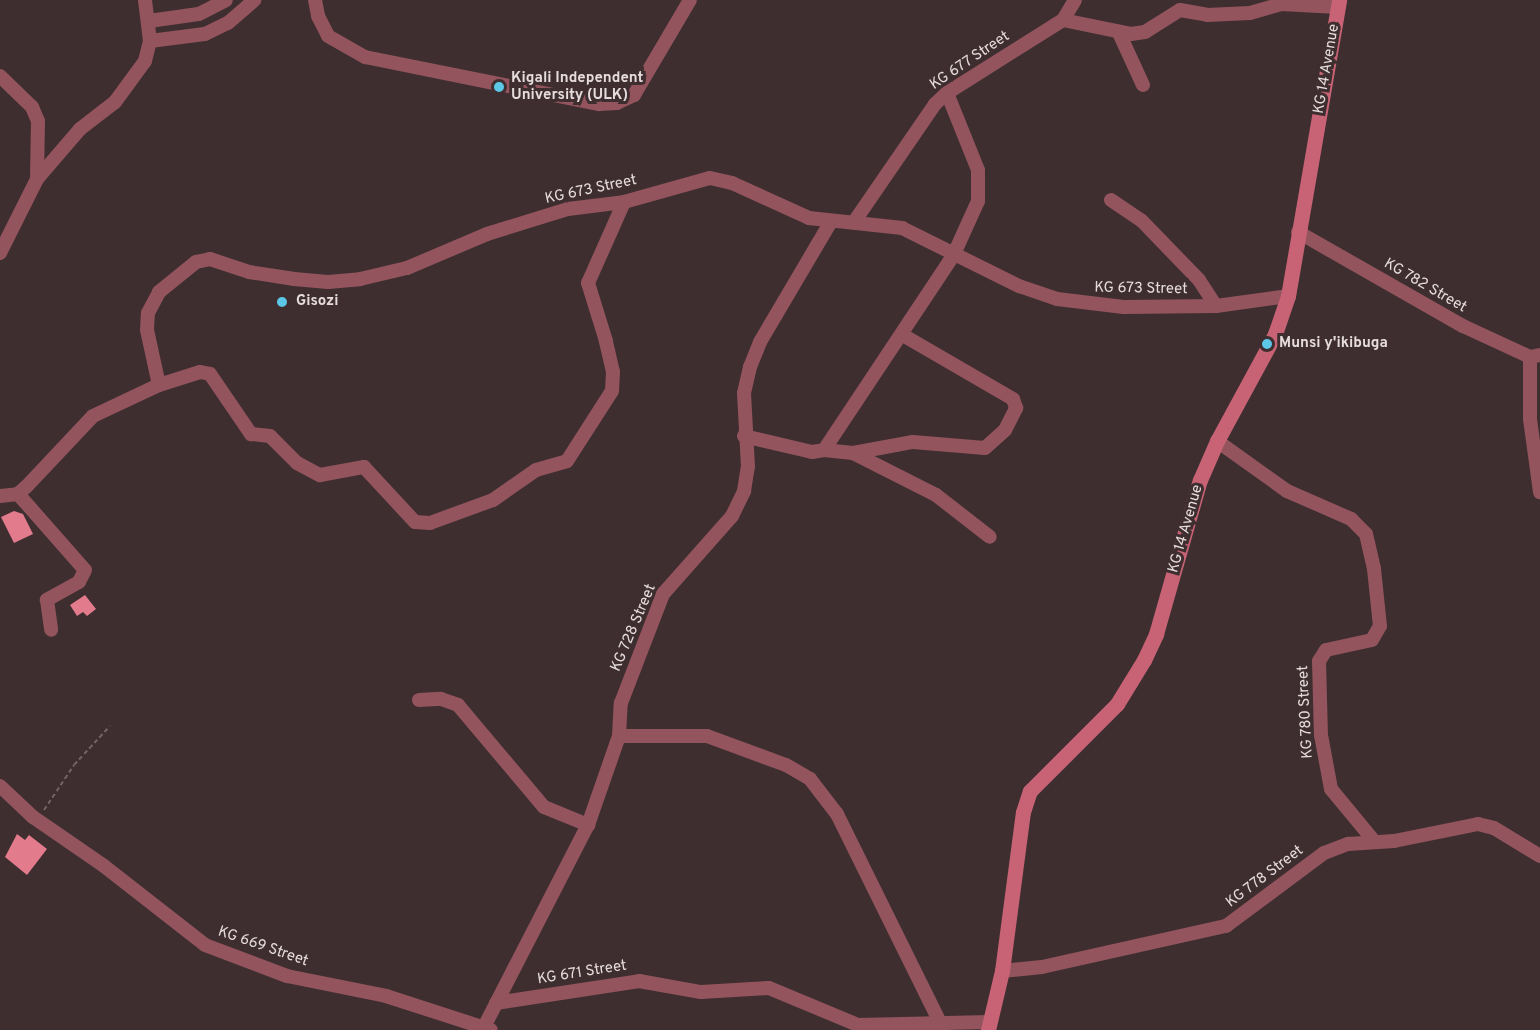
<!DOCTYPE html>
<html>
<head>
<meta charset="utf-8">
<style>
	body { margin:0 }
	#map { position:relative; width:1540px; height:1030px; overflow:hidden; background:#3e2e30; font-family:Overpass,sans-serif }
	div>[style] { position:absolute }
	.building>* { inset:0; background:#e27b8c }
	.path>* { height:2px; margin-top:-1px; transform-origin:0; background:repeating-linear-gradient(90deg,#716364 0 4.5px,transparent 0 7.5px) }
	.minor>* { height:14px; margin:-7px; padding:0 7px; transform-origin:7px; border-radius:7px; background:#93545d }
	.secondary>* { height:15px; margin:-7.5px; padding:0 7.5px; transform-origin:7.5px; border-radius:7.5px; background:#c76375 }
	.dots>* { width:16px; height:16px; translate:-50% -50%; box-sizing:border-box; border:3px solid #3e2e30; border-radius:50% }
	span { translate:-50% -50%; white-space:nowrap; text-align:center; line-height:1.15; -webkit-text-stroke:6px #3e2e30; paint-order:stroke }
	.street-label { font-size:15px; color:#e6dcdd }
	.poi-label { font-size:15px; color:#e6dcdd; font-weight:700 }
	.left { translate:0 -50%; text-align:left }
</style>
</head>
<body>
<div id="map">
	<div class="building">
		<i style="clip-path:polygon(14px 511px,23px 514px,33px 534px,14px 543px,1px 517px)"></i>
		<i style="clip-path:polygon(85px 595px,96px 609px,87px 616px,83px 612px,77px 616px,70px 605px)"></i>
		<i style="clip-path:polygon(17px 834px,25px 840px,29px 835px,47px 849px,27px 875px,5px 857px)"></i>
	</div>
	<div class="path">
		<i style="left:44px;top:810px;width:54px;rotate:-56.3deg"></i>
		<i style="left:74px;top:765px;width:53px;rotate:-47.3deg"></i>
	</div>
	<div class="minor">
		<i style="left:315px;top:0;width:16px;rotate:79deg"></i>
		<i style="left:318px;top:16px;width:22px;rotate:63deg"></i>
		<i style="left:328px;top:36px;width:43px;rotate:29.6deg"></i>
		<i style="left:365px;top:57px;width:239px;rotate:11.4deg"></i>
		<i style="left:599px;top:104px;width:18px;rotate:-3deg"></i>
		<i style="left:617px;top:103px;width:19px;rotate:-25deg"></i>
		<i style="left:634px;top:95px;width:110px;rotate:-59.5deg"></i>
		<i style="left:1063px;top:20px;width:69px;rotate:11.6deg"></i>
		<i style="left:1131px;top:34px;width:14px;rotate:-8deg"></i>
		<i style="left:1145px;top:32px;width:41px;rotate:-32.2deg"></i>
		<i style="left:1180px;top:10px;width:27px;rotate:10deg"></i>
		<i style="left:1207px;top:15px;width:43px;rotate:-2.7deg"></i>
		<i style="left:1250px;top:13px;width:32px;rotate:-16deg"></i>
		<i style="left:1281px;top:4px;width:57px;rotate:3deg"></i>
		<i style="left:149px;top:21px;width:50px;rotate:-8deg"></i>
		<i style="left:199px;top:14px;width:30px;rotate:-27deg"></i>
		<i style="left:1120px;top:35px;width:55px;rotate:65.3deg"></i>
		<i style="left:150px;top:41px;width:55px;rotate:-7.3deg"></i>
		<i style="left:205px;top:34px;width:25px;rotate:-26deg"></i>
		<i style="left:228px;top:23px;width:35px;rotate:-41deg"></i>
		<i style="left:0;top:76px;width:45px;rotate:44.1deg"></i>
		<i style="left:32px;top:107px;width:15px;rotate:67deg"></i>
		<i style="left:38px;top:121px;width:58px;rotate:91deg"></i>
		<i style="left:1111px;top:200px;width:37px;rotate:34deg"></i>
		<i style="left:1142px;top:221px;width:82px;rotate:46deg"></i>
		<i style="left:1199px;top:280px;width:31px;rotate:57deg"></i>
		<i style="left:854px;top:222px;width:143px;rotate:-55.5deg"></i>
		<i style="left:935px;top:104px;width:16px;rotate:-43deg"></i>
		<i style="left:947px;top:93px;width:137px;rotate:-32.2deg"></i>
		<i style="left:1063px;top:20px;width:23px;rotate:-59deg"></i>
		<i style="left:1298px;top:232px;width:190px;rotate:29.7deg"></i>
		<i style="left:1463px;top:326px;width:74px;rotate:24.8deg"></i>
		<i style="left:1530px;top:357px;width:10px;rotate:-11deg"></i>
		<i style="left:0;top:253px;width:83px;rotate:-63.4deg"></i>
		<i style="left:37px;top:179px;width:66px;rotate:-49.3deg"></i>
		<i style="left:80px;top:129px;width:44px;rotate:-37.6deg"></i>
		<i style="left:115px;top:102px;width:51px;rotate:-53.8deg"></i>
		<i style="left:145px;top:61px;width:21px;rotate:-76deg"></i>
		<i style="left:150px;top:41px;width:41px;rotate:-97deg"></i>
		<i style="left:1530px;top:357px;width:62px;rotate:90deg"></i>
		<i style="left:1530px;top:419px;width:74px;rotate:82.2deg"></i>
		<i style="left:159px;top:385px;width:43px;rotate:-17.6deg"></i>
		<i style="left:200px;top:372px;width:10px;rotate:11deg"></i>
		<i style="left:210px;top:374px;width:73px;rotate:55.7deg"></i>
		<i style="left:251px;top:434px;width:19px;rotate:6deg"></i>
		<i style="left:270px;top:436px;width:38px;rotate:45deg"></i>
		<i style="left:297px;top:463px;width:26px;rotate:28deg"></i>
		<i style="left:320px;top:475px;width:45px;rotate:-10.3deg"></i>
		<i style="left:364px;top:467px;width:75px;rotate:47.2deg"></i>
		<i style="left:415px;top:522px;width:15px;rotate:4deg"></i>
		<i style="left:430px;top:523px;width:67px;rotate:-20.1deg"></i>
		<i style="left:493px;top:500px;width:52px;rotate:-34.9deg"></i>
		<i style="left:536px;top:470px;width:32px;rotate:-16deg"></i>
		<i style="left:567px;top:461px;width:83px;rotate:-57.3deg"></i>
		<i style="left:612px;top:391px;width:19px;rotate:-87deg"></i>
		<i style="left:613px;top:372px;width:32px;rotate:-103deg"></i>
		<i style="left:606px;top:341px;width:61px;rotate:-107.2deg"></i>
		<i style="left:588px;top:283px;width:89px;rotate:-66deg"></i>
		<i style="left:744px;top:436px;width:70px;rotate:13.2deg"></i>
		<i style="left:812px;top:452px;width:12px;rotate:-9deg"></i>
		<i style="left:824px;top:450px;width:235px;rotate:-56.4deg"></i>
		<i style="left:954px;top:254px;width:58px;rotate:-65.6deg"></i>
		<i style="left:978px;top:201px;width:31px;rotate:-90deg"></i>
		<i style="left:978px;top:170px;width:83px;rotate:-111.9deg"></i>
		<i style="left:1217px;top:441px;width:86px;rotate:35.5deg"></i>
		<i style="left:1287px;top:491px;width:70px;rotate:23.6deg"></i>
		<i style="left:1351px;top:519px;width:21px;rotate:45deg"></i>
		<i style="left:1366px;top:534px;width:36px;rotate:77deg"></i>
		<i style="left:1374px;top:569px;width:57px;rotate:84deg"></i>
		<i style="left:1380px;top:626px;width:16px;rotate:120deg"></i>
		<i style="left:1372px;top:640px;width:47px;rotate:167.7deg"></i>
		<i style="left:1326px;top:650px;width:13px;rotate:122deg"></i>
		<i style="left:1319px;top:661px;width:74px;rotate:88.5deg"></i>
		<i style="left:1321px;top:735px;width:55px;rotate:79.5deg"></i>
		<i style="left:1331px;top:789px;width:67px;rotate:50.4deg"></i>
		<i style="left:824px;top:450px;width:29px;rotate:6deg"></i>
		<i style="left:853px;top:453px;width:61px;rotate:-10.4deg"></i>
		<i style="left:913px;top:442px;width:72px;rotate:4.8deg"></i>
		<i style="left:985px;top:448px;width:27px;rotate:-42deg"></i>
		<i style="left:1005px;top:430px;width:25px;rotate:-63deg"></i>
		<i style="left:1016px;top:408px;width:9px;rotate:-108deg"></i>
		<i style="left:1013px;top:399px;width:129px;rotate:-149.9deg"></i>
		<i style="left:853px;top:453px;width:93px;rotate:26.8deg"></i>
		<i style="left:936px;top:495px;width:68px;rotate:37.9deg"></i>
		<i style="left:18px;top:494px;width:101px;rotate:48.6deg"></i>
		<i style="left:85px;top:570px;width:13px;rotate:117deg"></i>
		<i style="left:79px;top:582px;width:37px;rotate:151deg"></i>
		<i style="left:47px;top:600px;width:30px;rotate:82deg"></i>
		<i style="left:0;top:496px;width:18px;rotate:-6deg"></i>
		<i style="left:18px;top:494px;width:12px;rotate:-42deg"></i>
		<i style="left:27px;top:486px;width:96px;rotate:-46.7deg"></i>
		<i style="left:93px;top:416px;width:73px;rotate:-25.2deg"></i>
		<i style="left:159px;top:385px;width:56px;rotate:-102.3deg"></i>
		<i style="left:147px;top:330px;width:17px;rotate:-87deg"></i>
		<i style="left:148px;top:313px;width:24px;rotate:-62deg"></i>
		<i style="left:159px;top:292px;width:48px;rotate:-39deg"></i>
		<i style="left:196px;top:262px;width:14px;rotate:-12deg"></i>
		<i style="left:210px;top:259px;width:41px;rotate:18.4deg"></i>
		<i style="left:249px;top:272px;width:46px;rotate:8.8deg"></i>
		<i style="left:294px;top:279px;width:34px;rotate:5deg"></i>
		<i style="left:328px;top:282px;width:32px;rotate:-5deg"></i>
		<i style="left:360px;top:279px;width:48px;rotate:-13.2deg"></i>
		<i style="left:407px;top:268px;width:87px;rotate:-23deg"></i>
		<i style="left:487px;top:234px;width:85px;rotate:-17.2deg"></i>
		<i style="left:568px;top:209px;width:56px;rotate:-7.1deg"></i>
		<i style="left:624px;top:202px;width:89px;rotate:-15.6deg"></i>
		<i style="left:710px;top:178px;width:23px;rotate:13deg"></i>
		<i style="left:732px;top:183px;width:85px;rotate:24.4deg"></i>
		<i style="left:809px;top:218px;width:94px;rotate:6.1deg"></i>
		<i style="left:902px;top:228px;width:131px;rotate:26.4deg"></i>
		<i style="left:1019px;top:286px;width:40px;rotate:18.9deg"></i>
		<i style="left:1057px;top:299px;width:67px;rotate:6.8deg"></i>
		<i style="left:1124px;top:307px;width:92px;rotate:-0.6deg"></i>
		<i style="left:1216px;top:306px;width:73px;rotate:-7.9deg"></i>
		<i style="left:419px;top:700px;width:22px;rotate:-3deg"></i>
		<i style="left:441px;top:699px;width:18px;rotate:19deg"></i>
		<i style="left:458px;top:705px;width:133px;rotate:49.9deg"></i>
		<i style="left:544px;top:807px;width:48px;rotate:22.2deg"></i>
		<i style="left:619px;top:736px;width:88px"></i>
		<i style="left:707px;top:736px;width:84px;rotate:20.2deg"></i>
		<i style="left:786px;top:765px;width:28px;rotate:30deg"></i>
		<i style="left:810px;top:779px;width:44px;rotate:52.4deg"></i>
		<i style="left:837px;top:814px;width:232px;rotate:63.7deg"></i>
		<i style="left:0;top:786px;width:45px;rotate:43.2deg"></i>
		<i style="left:33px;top:817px;width:86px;rotate:34.6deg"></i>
		<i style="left:104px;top:866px;width:128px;rotate:38deg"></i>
		<i style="left:205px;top:945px;width:88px;rotate:20.7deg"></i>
		<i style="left:287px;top:976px;width:101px;rotate:11.4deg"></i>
		<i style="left:386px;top:996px;width:110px;rotate:17.9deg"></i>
		<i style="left:1002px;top:971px;width:40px;rotate:-5.7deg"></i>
		<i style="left:1042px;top:967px;width:189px;rotate:-12.6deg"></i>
		<i style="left:1226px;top:926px;width:122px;rotate:-36.7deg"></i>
		<i style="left:1324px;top:853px;width:26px;rotate:-21deg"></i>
		<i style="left:1348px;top:844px;width:46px;rotate:-3.7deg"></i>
		<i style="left:1394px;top:841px;width:86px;rotate:-11.4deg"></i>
		<i style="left:1478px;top:824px;width:16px;rotate:14deg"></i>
		<i style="left:1494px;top:828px;width:54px;rotate:31.3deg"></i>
		<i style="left:496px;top:1003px;width:145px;rotate:-8.7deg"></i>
		<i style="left:639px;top:981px;width:63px;rotate:10.1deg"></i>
		<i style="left:701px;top:992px;width:68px;rotate:-3.4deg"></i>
		<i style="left:769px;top:988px;width:96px;rotate:22.6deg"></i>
		<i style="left:858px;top:1025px;width:132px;rotate:-1.3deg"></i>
		<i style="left:484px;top:1027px;width:227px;rotate:-62.8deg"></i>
		<i style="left:588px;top:825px;width:94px;rotate:-70.8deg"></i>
		<i style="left:619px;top:736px;width:33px;rotate:-87deg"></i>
		<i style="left:621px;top:703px;width:117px;rotate:-68.9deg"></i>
		<i style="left:663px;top:594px;width:104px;rotate:-48.5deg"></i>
		<i style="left:732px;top:516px;width:28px;rotate:-64deg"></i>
		<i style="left:744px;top:491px;width:24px;rotate:-81deg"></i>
		<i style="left:748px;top:467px;width:74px;rotate:-93.1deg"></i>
		<i style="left:744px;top:393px;width:27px;rotate:-77deg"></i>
		<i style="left:750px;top:367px;width:27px;rotate:-68deg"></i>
		<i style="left:760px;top:342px;width:138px;rotate:-59.5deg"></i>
	</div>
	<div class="secondary">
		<i style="left:988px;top:1030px;width:61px;rotate:-76.7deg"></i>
		<i style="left:1002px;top:971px;width:160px;rotate:-82.5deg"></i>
		<i style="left:1023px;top:812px;width:22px;rotate:-72deg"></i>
		<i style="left:1030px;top:791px;width:123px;rotate:-45deg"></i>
		<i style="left:1117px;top:704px;width:52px;rotate:-58.5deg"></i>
		<i style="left:1144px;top:660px;width:29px;rotate:-65deg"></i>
		<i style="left:1156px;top:634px;width:160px;rotate:-74.1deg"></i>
		<i style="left:1200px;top:480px;width:43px;rotate:-66.4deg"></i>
		<i style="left:1217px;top:441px;width:122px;rotate:-61.5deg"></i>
		<i style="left:1275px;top:334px;width:40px;rotate:-71.1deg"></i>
		<i style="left:1288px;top:296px;width:300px;rotate:-80.2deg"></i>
	</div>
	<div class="dots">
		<i style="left:499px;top:87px;background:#5cc7e7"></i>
		<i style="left:282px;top:302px;background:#5cc7e7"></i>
		<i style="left:1267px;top:344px;background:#5cc7e7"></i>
	</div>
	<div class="street-label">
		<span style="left:970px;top:61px;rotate:-34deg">KG 677 Street</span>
		<span style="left:1327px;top:69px;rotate:-80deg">KG 14 Avenue</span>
		<span style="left:591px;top:190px;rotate:-12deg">KG 673 Street</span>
		<span style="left:1425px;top:286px;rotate:30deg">KG 782 Street</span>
		<span style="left:1141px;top:289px;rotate:1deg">KG 673 Street</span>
		<span style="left:1186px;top:529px;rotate:-74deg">KG 14 Avenue</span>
		<span style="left:634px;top:628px;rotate:-67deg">KG 728 Street</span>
		<span style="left:1306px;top:712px;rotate:-93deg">KG 780 Street</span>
		<span style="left:1265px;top:877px;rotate:-37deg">KG 778 Street</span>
		<span style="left:263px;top:947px;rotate:19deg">KG 669 Street</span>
		<span style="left:582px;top:973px;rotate:-9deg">KG 671 Street</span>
	</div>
	<div class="poi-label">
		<span class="left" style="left:511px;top:87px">Kigali Independent<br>University (ULK)</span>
		<span class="left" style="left:296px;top:302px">Gisozi</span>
		<span class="left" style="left:1279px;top:344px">Munsi y'ikibuga</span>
	</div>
</div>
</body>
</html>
